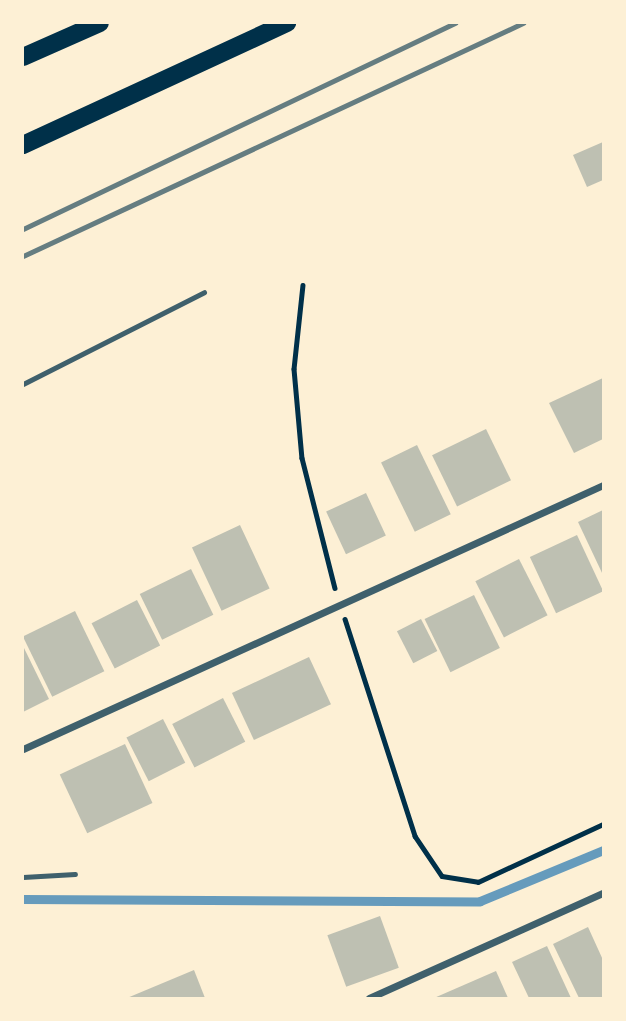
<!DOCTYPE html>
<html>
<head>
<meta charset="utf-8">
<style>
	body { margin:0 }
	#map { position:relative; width:626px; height:1021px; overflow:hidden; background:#fdf0d5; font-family:"Exo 2",sans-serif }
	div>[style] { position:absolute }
	.stream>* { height:9px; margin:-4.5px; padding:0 4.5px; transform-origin:4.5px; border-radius:4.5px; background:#669bbc }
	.building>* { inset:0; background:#bec0b2; transform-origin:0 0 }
	.path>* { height:4.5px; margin:-2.25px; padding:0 2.25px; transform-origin:2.25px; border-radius:2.25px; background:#003049 }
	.service>* { height:5px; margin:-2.5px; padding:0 2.5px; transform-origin:2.5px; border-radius:2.5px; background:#3f606c }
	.minor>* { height:7px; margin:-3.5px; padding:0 3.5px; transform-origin:3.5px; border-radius:3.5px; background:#3f606c }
	.primary>* { height:18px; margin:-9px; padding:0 9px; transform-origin:9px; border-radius:9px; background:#003049 }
	.rail>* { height:5px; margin:-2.5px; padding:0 2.5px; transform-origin:2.5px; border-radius:2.5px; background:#657d81 }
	span { translate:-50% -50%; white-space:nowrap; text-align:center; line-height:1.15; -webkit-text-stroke:5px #fdf0d5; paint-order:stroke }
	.frame { position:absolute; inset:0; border:24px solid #fdf0d5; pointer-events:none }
</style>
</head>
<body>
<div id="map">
	<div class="stream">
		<i style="left:23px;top:899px;width:457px;rotate:0.3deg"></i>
		<i style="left:480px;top:901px;width:133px;rotate:-22.5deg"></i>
	</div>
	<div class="building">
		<i style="clip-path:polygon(603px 142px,603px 180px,587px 187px,573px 155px)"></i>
		<i style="clip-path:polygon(603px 378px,603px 439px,574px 453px,549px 403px)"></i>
		<i style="left:486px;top:429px;width:57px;height:60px;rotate:64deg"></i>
		<i style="left:417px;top:445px;width:77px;height:40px;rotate:64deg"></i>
		<i style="left:366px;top:493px;width:47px;height:44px;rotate:65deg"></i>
		<i style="clip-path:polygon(603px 510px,603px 575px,578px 522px)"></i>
		<i style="left:240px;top:525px;width:70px;height:53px;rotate:65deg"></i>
		<i style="left:577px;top:535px;width:62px;height:52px;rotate:65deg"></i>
		<i style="left:519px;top:559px;width:63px;height:49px;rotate:63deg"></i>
		<i style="left:191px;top:569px;width:51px;height:57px;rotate:64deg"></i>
		<i style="left:474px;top:595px;width:59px;height:55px;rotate:64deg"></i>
		<i style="left:137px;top:600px;width:51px;height:51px;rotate:63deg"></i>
		<i style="left:75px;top:611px;width:67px;height:58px;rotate:64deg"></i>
		<i style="left:421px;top:619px;width:36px;height:27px;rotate:63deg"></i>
		<i style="clip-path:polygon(23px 646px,49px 699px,23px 712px)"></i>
		<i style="left:309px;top:657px;width:52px;height:85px;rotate:65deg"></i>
		<i style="left:223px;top:698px;width:49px;height:57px;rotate:63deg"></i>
		<i style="left:163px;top:719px;width:49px;height:41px;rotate:63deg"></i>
		<i style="left:125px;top:744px;width:65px;height:72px;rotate:65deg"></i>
		<i style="left:380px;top:916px;width:55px;height:56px;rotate:70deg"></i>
		<i style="clip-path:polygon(588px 927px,603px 960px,603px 998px,579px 998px,553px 944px)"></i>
		<i style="clip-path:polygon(547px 946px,571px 998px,529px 998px,512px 962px)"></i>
		<i style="clip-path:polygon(194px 970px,205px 998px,127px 998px)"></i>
		<i style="clip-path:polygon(496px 971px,508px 998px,434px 998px)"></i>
	</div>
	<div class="path">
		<i style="left:303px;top:285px;width:84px;rotate:96.1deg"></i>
		<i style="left:294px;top:369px;width:89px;rotate:84.9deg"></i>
		<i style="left:302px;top:458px;width:134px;rotate:75.8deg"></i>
		<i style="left:345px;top:619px;width:228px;rotate:72.1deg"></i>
		<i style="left:415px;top:836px;width:48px;rotate:56deg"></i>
		<i style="left:442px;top:876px;width:36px;rotate:9deg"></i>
		<i style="left:478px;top:882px;width:138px;rotate:-24.9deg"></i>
	</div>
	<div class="service">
		<i style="left:23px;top:384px;width:203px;rotate:-26.9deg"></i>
		<i style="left:23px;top:877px;width:52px;rotate:-3.3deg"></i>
	</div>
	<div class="minor">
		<i style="left:23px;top:749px;width:637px;rotate:-24.47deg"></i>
		<i style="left:369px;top:998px;width:256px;rotate:-24.2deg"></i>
	</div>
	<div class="primary">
		<i style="left:23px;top:57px;width:84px;rotate:-23.8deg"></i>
		<i style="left:23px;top:145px;width:291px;rotate:-24.8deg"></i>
	</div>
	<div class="rail">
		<i style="left:23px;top:229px;width:479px;rotate:-25.5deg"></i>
		<i style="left:23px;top:256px;width:552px;rotate:-24.99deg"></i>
	</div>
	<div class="frame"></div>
</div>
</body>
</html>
